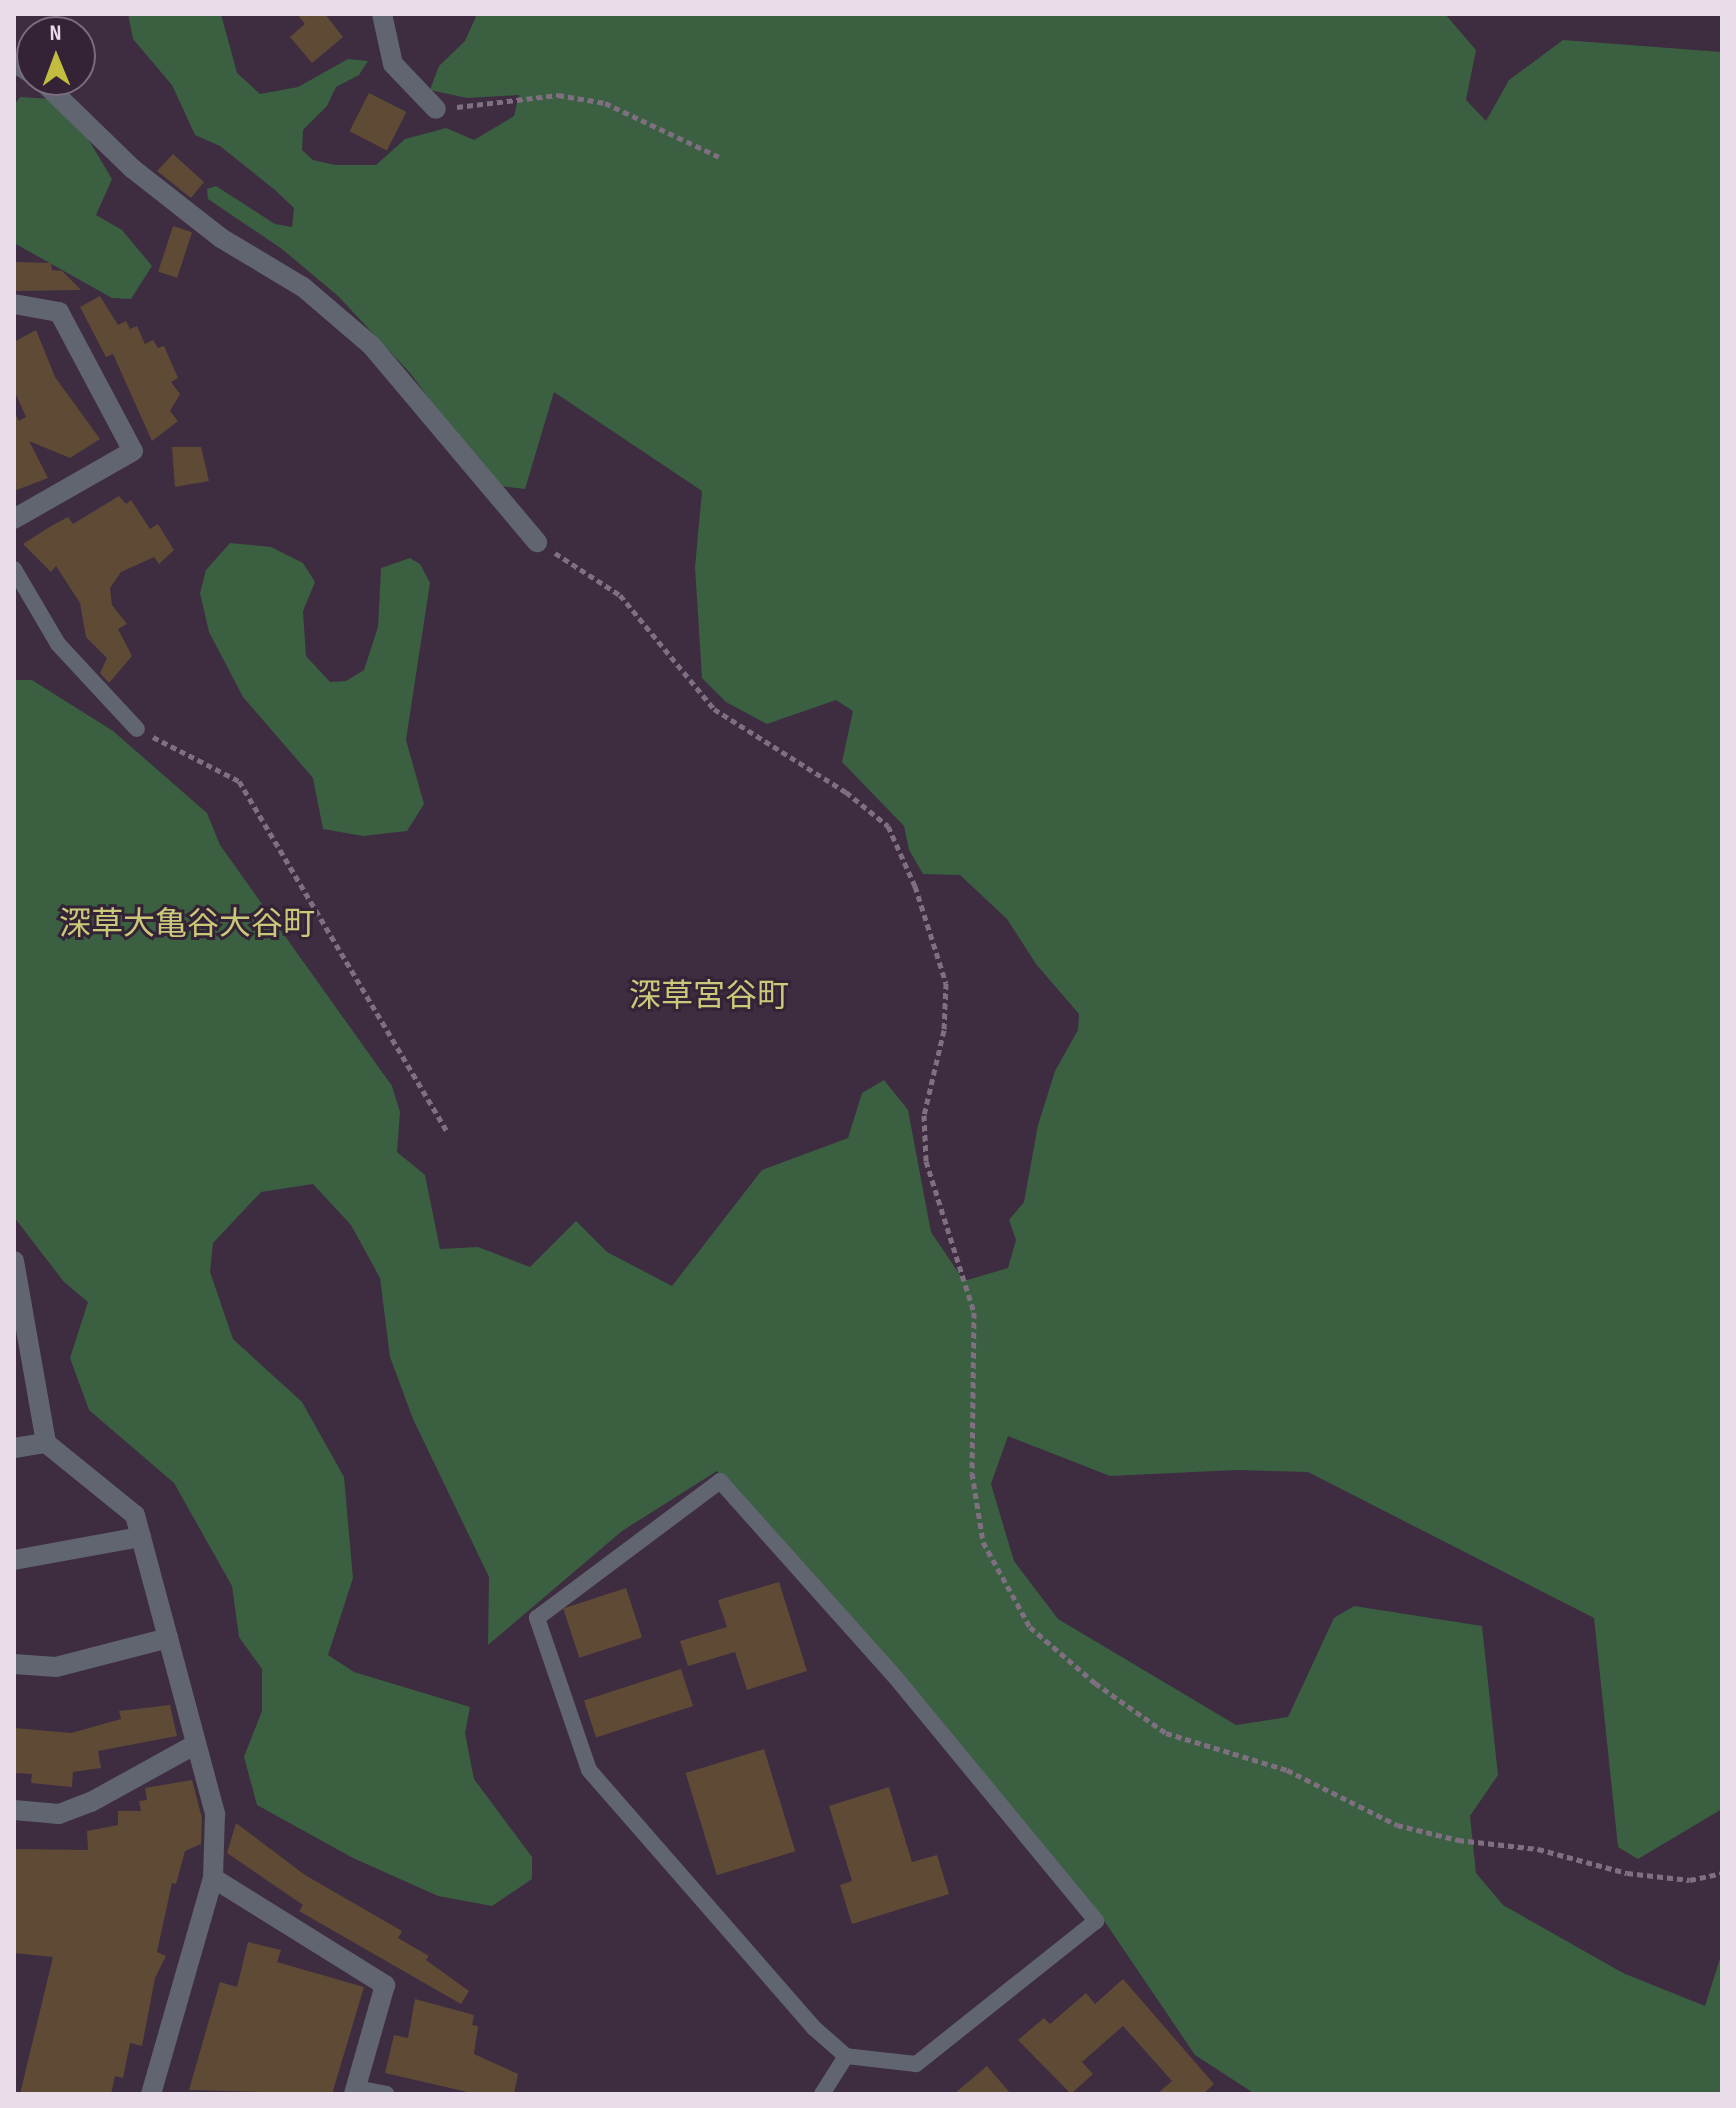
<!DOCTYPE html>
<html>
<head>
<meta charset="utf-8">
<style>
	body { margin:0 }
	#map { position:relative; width:1736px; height:2108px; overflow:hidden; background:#3e2c40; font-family:"Sofia Sans Condensed","Noto Sans JP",sans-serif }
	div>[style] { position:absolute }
	.green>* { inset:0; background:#3a5f41 }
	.building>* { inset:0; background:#5f4a36; transform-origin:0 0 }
	.path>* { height:5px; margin-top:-2.5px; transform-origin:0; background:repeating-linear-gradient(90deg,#7f6f80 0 6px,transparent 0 10px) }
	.service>* { height:16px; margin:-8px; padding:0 8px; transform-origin:8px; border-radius:8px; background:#606570 }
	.minor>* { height:20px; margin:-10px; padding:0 10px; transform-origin:10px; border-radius:10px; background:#606570 }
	span { translate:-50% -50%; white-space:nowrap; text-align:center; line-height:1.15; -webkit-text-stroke:6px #342236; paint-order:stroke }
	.neighbourhood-label { font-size:32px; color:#cac879 }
	.frame { position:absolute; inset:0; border:16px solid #e8dde9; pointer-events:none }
	.north { position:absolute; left:16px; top:16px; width:80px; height:80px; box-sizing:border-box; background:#342236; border:2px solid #7c6d7e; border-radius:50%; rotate:359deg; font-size:22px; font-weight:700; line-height:32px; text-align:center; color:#e8dde9 }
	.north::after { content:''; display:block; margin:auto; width:28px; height:36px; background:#c3bd3f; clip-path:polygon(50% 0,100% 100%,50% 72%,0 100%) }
</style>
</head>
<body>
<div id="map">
	<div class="green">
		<i style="clip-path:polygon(128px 14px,221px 14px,237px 73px,260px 94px,298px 87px,348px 59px,368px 61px,359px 75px,336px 87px,327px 106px,303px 130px,302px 150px,313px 160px,335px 165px,376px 165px,405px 139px,446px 128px,474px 140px,514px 116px,519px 95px,467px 98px,430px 90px,439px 66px,465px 41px,477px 14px,1445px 14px,1476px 50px,1466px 100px,1486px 121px,1509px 80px,1563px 40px,1722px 52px,1722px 1809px,1638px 1859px,1618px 1847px,1594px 1618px,1308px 1472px,1236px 1470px,1110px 1476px,1008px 1436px,991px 1484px,1014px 1561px,1058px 1619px,1236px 1725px,1288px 1717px,1334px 1618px,1354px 1606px,1482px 1626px,1498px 1775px,1470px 1816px,1476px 1873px,1503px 1905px,1623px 1973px,1705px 2006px,1722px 1952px,1722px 2094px,1255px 2094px,1195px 2055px,1105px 1922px,808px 1569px,717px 1471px,622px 1531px,488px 1645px,489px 1577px,413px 1419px,390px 1357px,380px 1278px,351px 1225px,313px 1184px,261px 1192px,213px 1243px,210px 1272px,233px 1339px,302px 1402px,344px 1477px,353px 1578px,328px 1655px,354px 1672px,470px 1707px,465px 1733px,474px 1779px,532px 1857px,532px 1879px,492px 1906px,438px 1896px,353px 1858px,257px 1805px,244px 1757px,262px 1711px,262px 1669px,239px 1637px,232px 1586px,174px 1483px,89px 1410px,70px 1358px,88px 1302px,64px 1282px,14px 1217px,14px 680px,32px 680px,113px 731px,207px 813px,220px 845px,392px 1086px,400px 1112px,397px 1152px,425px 1175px,440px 1249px,478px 1247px,530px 1267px,576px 1221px,607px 1252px,672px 1286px,762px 1170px,848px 1138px,862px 1093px,884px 1080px,908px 1110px,931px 1232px,964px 1281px,1008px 1268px,1016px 1240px,1009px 1220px,1024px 1202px,1038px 1125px,1055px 1071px,1078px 1030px,1079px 1014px,1036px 964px,1007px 919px,960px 875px,923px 874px,909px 850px,904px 826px,842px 762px,853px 711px,836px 700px,767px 724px,726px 702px,702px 678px,695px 567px,702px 491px,554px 392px,525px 489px,493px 485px,410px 373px,338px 296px,282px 249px,208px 199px,207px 189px,216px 186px,275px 224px,292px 227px,294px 208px,275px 190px,220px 146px,195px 135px,172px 85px,133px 39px)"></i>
		<i style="clip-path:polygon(20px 97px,52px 99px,84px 132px,112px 179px,96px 215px,122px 230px,152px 266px,131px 299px,112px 298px,14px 243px,14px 105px)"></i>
		<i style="clip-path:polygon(230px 543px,271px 547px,303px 563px,315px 582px,303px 611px,306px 656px,330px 682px,346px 681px,364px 670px,378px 627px,381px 568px,410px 558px,420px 564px,430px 583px,406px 740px,424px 804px,407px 831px,363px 836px,323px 829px,313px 778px,243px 697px,209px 632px,200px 593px,206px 570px)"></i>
	</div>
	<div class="building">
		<i style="clip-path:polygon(297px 14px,325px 14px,343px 37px,312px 63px,290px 37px,305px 24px)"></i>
		<i style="left:369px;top:93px;width:42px;height:43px;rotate:27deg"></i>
		<i style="clip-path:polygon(173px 154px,204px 182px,191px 198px,157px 171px)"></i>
		<i style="left:173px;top:226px;width:20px;height:48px;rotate:18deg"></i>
		<i style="clip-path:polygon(14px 262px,51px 263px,52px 270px,62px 271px,81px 290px,14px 291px)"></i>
		<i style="clip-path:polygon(100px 296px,118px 325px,126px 321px,130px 329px,137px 326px,145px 344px,153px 340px,158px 348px,164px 346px,178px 378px,171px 382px,180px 394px,170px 411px,178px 421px,152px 441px,113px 354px,106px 357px,80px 307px)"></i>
		<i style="clip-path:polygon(36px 330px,55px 377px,100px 439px,70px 458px,29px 441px,48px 478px,14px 491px,14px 412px,19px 421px,26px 417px,14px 390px,14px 342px)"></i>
		<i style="clip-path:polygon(172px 447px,201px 447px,209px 481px,175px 487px)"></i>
		<i style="clip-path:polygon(119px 496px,126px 504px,131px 500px,150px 529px,158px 524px,174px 550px,159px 564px,154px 557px,121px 572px,110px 588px,112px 605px,127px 624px,118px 629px,132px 656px,109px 683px,100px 673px,107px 658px,86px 637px,80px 603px,56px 566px,51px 572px,23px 544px,51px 526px,68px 517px,73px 524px)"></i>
		<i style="clip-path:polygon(779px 1582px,807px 1671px,747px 1690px,735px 1652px,688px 1666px,680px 1641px,727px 1627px,718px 1600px)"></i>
		<i style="left:626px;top:1588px;width:52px;height:66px;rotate:72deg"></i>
		<i style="left:681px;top:1669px;width:39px;height:102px;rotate:72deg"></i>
		<i style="clip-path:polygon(170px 1705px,177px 1736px,98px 1751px,101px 1768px,73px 1772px,72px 1787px,31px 1783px,32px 1774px,14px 1773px,14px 1728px,71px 1733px,121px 1719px,119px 1711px)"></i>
		<i style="left:764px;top:1749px;width:107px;height:82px;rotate:73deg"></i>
		<i style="clip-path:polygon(192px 1780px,202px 1818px,201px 1844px,185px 1851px,176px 1884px,172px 1883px,157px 1952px,166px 1956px,155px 1978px,142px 2046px,130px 2043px,123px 2078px,115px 2076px,111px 2094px,20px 2094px,53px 1957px,14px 1953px,14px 1849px,88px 1850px,87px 1831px,118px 1825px,118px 1811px,141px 1811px,139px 1801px,147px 1800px,145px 1788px)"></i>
		<i style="clip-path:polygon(889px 1787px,912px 1862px,937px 1855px,949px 1894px,852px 1924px,840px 1885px,852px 1881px,829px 1806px)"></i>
		<i style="clip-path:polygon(236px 1823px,305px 1875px,402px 1931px,398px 1938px,429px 1956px,426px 1960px,469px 1991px,461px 2004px,299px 1911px,303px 1905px,227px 1853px)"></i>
		<i style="clip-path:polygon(248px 1942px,281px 1950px,277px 1962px,364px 1987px,332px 2094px,189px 2090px,220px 1982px,237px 1987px)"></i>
		<i style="clip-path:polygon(1123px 1979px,1214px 2084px,1203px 2094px,1157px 2094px,1172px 2081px,1123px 2026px,1082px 2062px,1093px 2074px,1071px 2094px,1018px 2040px,1044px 2018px,1050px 2024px,1086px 1993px,1095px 2004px)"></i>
		<i style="clip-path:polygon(415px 1999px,474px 2015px,472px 2025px,478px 2026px,474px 2054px,518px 2074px,514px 2094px,476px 2094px,385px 2073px,394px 2035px,408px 2038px)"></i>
		<i style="clip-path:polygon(987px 2066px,1011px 2094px,954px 2094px)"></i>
	</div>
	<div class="path">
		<i style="left:457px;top:107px;width:102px;rotate:-6.8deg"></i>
		<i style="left:558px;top:95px;width:48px;rotate:9.7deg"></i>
		<i style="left:605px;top:103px;width:126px;rotate:25.3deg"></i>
		<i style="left:555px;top:553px;width:77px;rotate:32.9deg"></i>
		<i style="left:620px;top:595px;width:148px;rotate:50.5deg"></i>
		<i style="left:714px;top:709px;width:156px;rotate:32.2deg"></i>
		<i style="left:846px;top:792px;width:54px;rotate:39deg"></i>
		<i style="left:888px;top:826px;width:66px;rotate:65.8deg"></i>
		<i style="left:915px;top:886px;width:102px;rotate:72.3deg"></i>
		<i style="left:946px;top:983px;width:47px;rotate:92.4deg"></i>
		<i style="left:944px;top:1030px;width:87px;rotate:103.2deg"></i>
		<i style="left:924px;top:1115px;width:46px;rotate:87.5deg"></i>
		<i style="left:926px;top:1161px;width:158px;rotate:72.4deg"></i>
		<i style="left:974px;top:1312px;width:161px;rotate:90.7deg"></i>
		<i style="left:972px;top:1473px;width:70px;rotate:80.9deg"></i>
		<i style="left:983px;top:1542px;width:97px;rotate:61.1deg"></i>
		<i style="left:1030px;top:1627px;width:86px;rotate:40.7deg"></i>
		<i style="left:1095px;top:1683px;width:87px;rotate:35.2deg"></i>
		<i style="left:1166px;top:1733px;width:127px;rotate:17deg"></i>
		<i style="left:1287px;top:1770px;width:123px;rotate:26.6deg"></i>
		<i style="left:1397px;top:1825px;width:63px;rotate:13.8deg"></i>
		<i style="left:1458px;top:1840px;width:81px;rotate:6.4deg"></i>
		<i style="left:1538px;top:1849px;width:92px;rotate:15.1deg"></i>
		<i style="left:1627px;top:1873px;width:63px;rotate:6.3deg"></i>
		<i style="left:1690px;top:1880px;width:33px;rotate:-12deg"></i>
		<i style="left:153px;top:737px;width:97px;rotate:27.1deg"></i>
		<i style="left:239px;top:781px;width:406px;rotate:59.3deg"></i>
	</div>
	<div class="service">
		<i style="left:14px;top:569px;width:87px;rotate:59.6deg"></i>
		<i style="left:58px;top:644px;width:116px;rotate:47.1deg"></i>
		<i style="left:720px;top:1481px;width:264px;rotate:48.2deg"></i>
		<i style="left:896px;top:1678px;width:315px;rotate:50.5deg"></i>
		<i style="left:1096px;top:1921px;width:230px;rotate:141.5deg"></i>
		<i style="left:916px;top:2064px;width:70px;rotate:-173.5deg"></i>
		<i style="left:846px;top:2056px;width:43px;rotate:-138.8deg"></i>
		<i style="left:814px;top:2028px;width:342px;rotate:-131.1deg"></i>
		<i style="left:589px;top:1770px;width:161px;rotate:-108.9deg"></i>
		<i style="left:537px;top:1618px;width:229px;rotate:-36.8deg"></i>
		<i style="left:356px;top:2088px;width:31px;rotate:11deg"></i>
		<i style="left:822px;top:2094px;width:45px;rotate:-57.7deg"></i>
	</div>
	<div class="minor">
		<i style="left:382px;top:14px;width:51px;rotate:77.6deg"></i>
		<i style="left:393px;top:64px;width:62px;rotate:46.3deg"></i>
		<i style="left:14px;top:62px;width:22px;rotate:34deg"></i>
		<i style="left:41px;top:80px;width:128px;rotate:44.1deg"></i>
		<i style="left:133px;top:169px;width:112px;rotate:38.1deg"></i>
		<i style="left:221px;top:238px;width:96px;rotate:30.9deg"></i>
		<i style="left:303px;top:287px;width:89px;rotate:40.5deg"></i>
		<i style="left:371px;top:345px;width:258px;rotate:49.9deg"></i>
		<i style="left:14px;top:304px;width:46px;rotate:10.1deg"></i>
		<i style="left:59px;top:312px;width:157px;rotate:62deg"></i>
		<i style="left:133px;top:451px;width:137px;rotate:150.3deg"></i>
		<i style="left:14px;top:1261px;width:185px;rotate:80deg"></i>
		<i style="left:46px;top:1443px;width:114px;rotate:39deg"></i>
		<i style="left:135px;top:1515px;width:310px;rotate:75deg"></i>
		<i style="left:215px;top:1814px;width:64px;rotate:91.8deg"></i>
		<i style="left:213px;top:1878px;width:225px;rotate:106deg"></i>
		<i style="left:14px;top:1448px;width:32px;rotate:-9deg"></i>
		<i style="left:14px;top:1560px;width:129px;rotate:-10.3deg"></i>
		<i style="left:14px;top:1664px;width:42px;rotate:4.1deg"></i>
		<i style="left:56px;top:1667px;width:116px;rotate:-14.5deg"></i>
		<i style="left:14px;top:1810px;width:45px;rotate:5.1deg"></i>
		<i style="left:59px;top:1814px;width:34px;rotate:-21deg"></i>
		<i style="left:91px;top:1802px;width:120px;rotate:-28.9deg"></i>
		<i style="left:213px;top:1878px;width:203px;rotate:31.9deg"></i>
		<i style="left:385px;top:1985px;width:113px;rotate:105.9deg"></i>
	</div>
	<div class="neighbourhood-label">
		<span style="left:187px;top:925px">深草大亀谷大谷町</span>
		<span style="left:709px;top:997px">深草宮谷町</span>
	</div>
	<div class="frame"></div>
	<div class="north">N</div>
</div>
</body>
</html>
